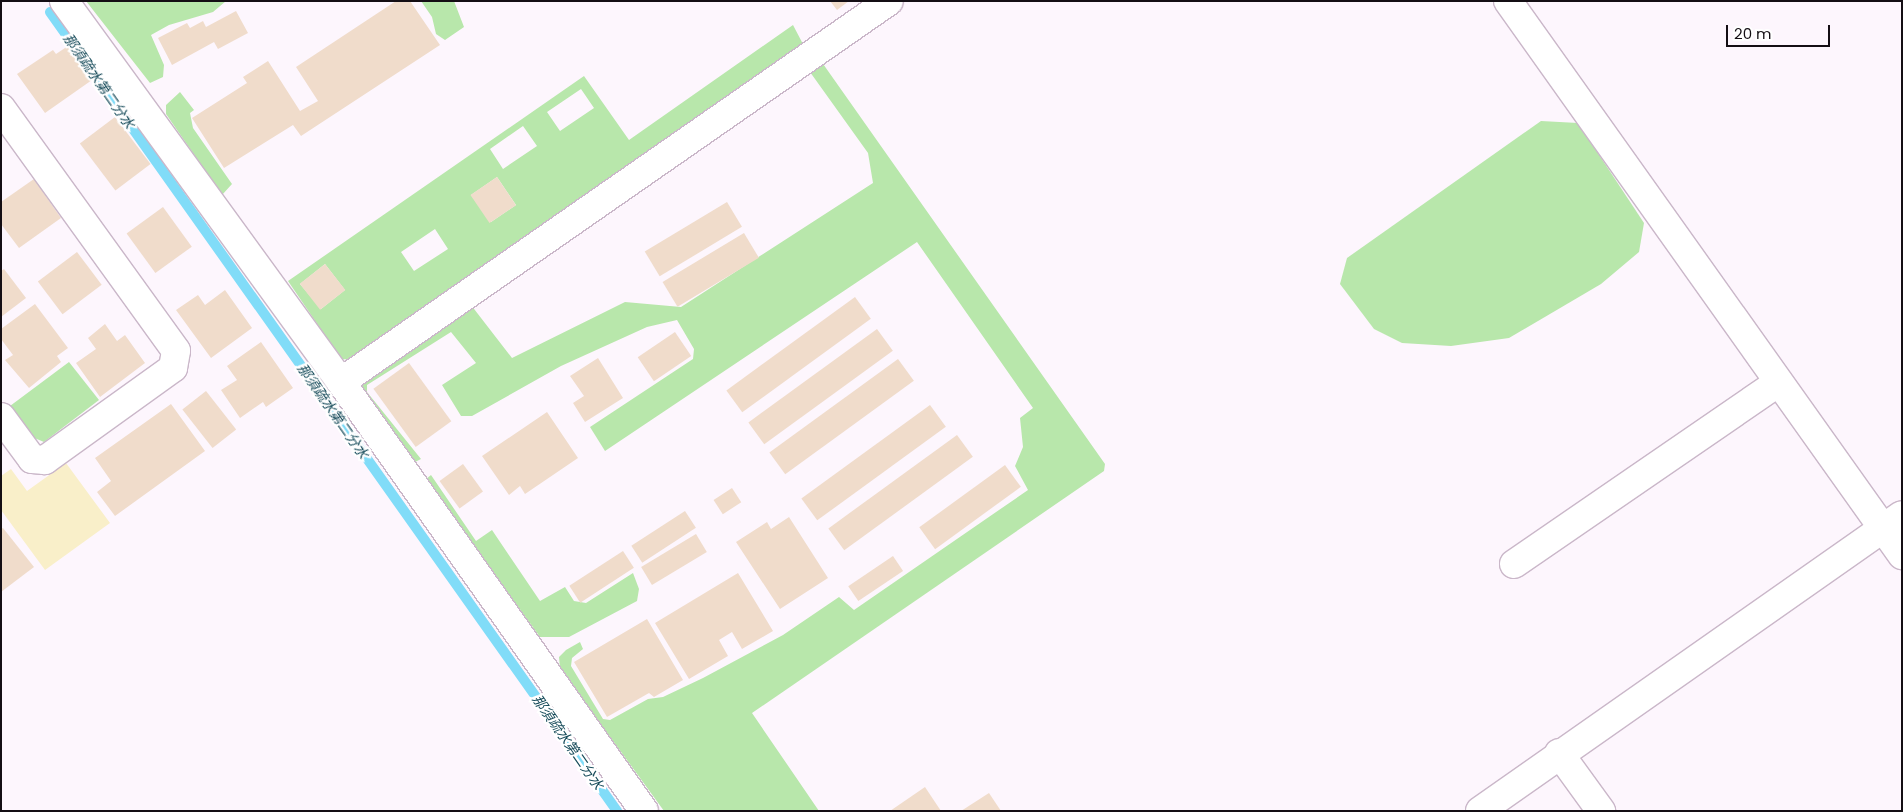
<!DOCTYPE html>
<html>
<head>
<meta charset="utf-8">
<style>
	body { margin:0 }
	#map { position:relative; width:1903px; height:812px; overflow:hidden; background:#fdf6fd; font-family:Poppins,"Noto Sans JP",sans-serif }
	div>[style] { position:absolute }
	.green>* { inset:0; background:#b8e7ab }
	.sand>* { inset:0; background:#f9efc9 }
	.stream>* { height:10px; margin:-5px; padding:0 5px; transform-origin:5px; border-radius:5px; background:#81dcf8 }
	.building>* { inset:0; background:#f0dccb; transform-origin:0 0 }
	.roads { filter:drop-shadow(1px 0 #cab7c9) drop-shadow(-1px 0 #cab7c9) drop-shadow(0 1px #cab7c9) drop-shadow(0 -1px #cab7c9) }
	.minor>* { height:28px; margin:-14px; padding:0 14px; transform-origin:14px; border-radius:14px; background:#fff }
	span { translate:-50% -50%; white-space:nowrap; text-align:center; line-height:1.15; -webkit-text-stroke:4.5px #fff; paint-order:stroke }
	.water-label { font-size:14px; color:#184c5b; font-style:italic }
	.frame { position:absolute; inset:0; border:2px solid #140e14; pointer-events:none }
	.scale { position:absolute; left:1726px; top:25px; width:104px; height:22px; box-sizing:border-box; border:2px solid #140e14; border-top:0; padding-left:6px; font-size:15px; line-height:18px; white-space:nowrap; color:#140e14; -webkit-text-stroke:4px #fff; paint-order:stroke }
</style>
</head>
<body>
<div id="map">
	<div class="green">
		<i style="clip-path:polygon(86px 1px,226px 1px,213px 12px,169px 25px,151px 35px,164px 65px,163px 77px,150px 83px)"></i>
		<i style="clip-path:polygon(421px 1px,454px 1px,464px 27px,445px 40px,436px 34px,432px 17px)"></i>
		<i style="clip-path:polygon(evenodd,793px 25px,804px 46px,357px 360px,341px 359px,288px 281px,584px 76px,629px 140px,793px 25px,581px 89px,594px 108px,560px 131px,547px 112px,581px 89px,793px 25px,523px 126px,537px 146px,503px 169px,490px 149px,523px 126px,793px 25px,497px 177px,516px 205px,491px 222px,471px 195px,497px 177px,793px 25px,435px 229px,448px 249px,414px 271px,401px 252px,435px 229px,793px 25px,325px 264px,345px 290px,321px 309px,300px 284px,325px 264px)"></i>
		<i style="clip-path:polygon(821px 61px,1105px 464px,1104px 471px,752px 713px,819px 811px,664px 811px,560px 668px,559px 657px,566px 650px,580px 642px,583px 649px,572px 658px,571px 666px,603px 719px,610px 720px,648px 699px,663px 697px,703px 678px,783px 635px,839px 597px,854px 610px,1028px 490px,1015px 466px,1023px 447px,1020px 418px,1033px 408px,917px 242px,605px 451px,590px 427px,693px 359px,694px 349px,677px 320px,647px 327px,561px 366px,472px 416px,461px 416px,442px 385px,476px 363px,451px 332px,367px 385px,367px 392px,421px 459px,415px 462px,360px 389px,360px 383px,471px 305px,512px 358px,625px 302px,681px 307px,873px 183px,868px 153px,810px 72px)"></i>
		<i style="clip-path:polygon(180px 92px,194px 110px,190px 113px,193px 128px,232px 184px,222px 195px,166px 114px,166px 105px)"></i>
		<i style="clip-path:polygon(1541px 121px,1578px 123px,1644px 223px,1639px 252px,1601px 284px,1509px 338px,1451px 346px,1402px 343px,1374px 329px,1340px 284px,1347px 258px)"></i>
		<i style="clip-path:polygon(69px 362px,99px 400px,44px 442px,32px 437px,10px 406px)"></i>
		<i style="clip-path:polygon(431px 475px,476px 541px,492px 530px,540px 601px,565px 587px,574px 601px,586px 603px,633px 573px,639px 589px,637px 601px,569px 637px,540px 637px,426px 479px)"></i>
	</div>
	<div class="sand">
		<i style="clip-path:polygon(66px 463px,110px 523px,45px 570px,1px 510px,1px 476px,11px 469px,27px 491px)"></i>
	</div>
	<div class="stream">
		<i style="left:50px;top:12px;width:980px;rotate:54.64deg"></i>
	</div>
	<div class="building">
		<i style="clip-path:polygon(396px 1px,410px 1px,440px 45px,301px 136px,293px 125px,224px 168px,192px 118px,247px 83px,243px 77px,268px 61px,300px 111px,318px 101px,296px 67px)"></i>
		<i style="clip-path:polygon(830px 1px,849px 1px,837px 10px)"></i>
		<i style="clip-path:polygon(236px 11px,248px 33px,218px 49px,214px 42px,172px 65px,158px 38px,187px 23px,190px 28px,203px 21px,206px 27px)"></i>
		<i style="clip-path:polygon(68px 46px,92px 80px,45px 113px,17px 74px,53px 50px,56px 54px)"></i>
		<i style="left:115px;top:117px;width:59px;height:44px;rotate:53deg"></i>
		<i style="left:497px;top:177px;width:34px;height:32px;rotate:56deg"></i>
		<i style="clip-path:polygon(34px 179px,61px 218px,19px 248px,1px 224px,1px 202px)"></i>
		<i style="left:727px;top:202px;width:29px;height:96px;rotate:59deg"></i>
		<i style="left:163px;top:207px;width:49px;height:45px;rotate:54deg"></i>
		<i style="left:744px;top:233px;width:29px;height:95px;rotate:59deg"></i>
		<i style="left:77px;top:252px;width:41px;height:49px;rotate:53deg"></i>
		<i style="left:325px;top:264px;width:33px;height:32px;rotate:52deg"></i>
		<i style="clip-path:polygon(4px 269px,26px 298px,1px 317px,1px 271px)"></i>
		<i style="clip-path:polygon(225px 290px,252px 328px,211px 358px,176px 310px,198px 295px,205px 305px)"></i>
		<i style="left:855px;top:297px;width:27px;height:159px;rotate:54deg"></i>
		<i style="clip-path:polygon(35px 304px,68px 348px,57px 356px,61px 362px,29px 388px,5px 360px,13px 355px,1px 339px,1px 329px)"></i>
		<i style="clip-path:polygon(105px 324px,117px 341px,125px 335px,145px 363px,100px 397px,76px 363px,96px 349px,88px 338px)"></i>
		<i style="left:877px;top:329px;width:27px;height:159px;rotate:54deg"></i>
		<i style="left:675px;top:332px;width:29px;height:45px;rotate:56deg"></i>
		<i style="clip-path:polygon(261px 342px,293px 388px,266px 407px,263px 402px,240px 418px,221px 390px,237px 380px,227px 366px)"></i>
		<i style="clip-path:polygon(598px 358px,623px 398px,585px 422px,573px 403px,584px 396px,570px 376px)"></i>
		<i style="left:898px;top:359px;width:27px;height:159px;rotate:54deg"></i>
		<i style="left:409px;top:363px;width:72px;height:44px;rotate:54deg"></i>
		<i style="left:206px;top:391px;width:49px;height:30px;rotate:52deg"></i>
		<i style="clip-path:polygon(171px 404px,205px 451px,115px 516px,97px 492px,111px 481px,95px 458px)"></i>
		<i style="left:930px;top:405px;width:27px;height:159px;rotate:54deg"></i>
		<i style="clip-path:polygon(547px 412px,578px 458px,525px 494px,520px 486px,509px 495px,482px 456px)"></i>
		<i style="left:957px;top:435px;width:27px;height:159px;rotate:54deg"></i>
		<i style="left:463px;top:464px;width:34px;height:29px;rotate:54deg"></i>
		<i style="left:1005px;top:465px;width:27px;height:106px;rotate:54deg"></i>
		<i style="left:732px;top:488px;width:17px;height:22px;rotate:57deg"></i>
		<i style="left:685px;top:511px;width:20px;height:64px;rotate:57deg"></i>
		<i style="clip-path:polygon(789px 517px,828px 578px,780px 609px,736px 542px,767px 522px,771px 529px)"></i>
		<i style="clip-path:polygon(3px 528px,34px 567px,1px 592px,1px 529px)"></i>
		<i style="left:696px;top:534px;width:21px;height:64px;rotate:59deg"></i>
		<i style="left:623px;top:551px;width:20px;height:64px;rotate:57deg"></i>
		<i style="left:893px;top:556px;width:18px;height:54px;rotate:56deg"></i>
		<i style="clip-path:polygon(738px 573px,773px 631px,742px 649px,732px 632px,719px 640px,728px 656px,689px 679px,655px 623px)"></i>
		<i style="clip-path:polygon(647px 619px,683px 680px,654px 697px,649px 693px,607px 717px,574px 662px)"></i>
		<i style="clip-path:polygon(925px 787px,941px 811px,890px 811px)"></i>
		<i style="clip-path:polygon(989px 793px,1001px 811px,961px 811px)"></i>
	</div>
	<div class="roads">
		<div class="minor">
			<i style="left:64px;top:1px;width:471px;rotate:54deg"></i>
			<i style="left:341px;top:382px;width:525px;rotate:54.77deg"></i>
			<i style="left:1508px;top:1px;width:680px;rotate:54.58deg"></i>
			<i style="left:1px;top:108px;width:299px;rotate:54.2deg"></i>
			<i style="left:176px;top:351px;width:17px;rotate:100deg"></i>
			<i style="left:173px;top:368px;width:158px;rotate:144.3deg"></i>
			<i style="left:45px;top:460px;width:13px;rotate:-176deg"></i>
			<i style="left:32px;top:459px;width:52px;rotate:-126.4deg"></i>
			<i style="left:341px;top:382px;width:667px;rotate:-34.81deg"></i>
			<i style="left:1514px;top:564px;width:321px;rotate:-34.5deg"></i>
			<i style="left:1559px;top:753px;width:72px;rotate:54.1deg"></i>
			<i style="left:1480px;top:811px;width:515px;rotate:-35.05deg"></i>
		</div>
	</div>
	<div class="water-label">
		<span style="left:99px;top:81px;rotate:55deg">那須疏水第二分水</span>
		<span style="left:333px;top:411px;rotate:55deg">那須疏水第二分水</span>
		<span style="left:568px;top:742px;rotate:55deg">那須疏水第二分水</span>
	</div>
	<div class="frame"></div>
	<div class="scale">20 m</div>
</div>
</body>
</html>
